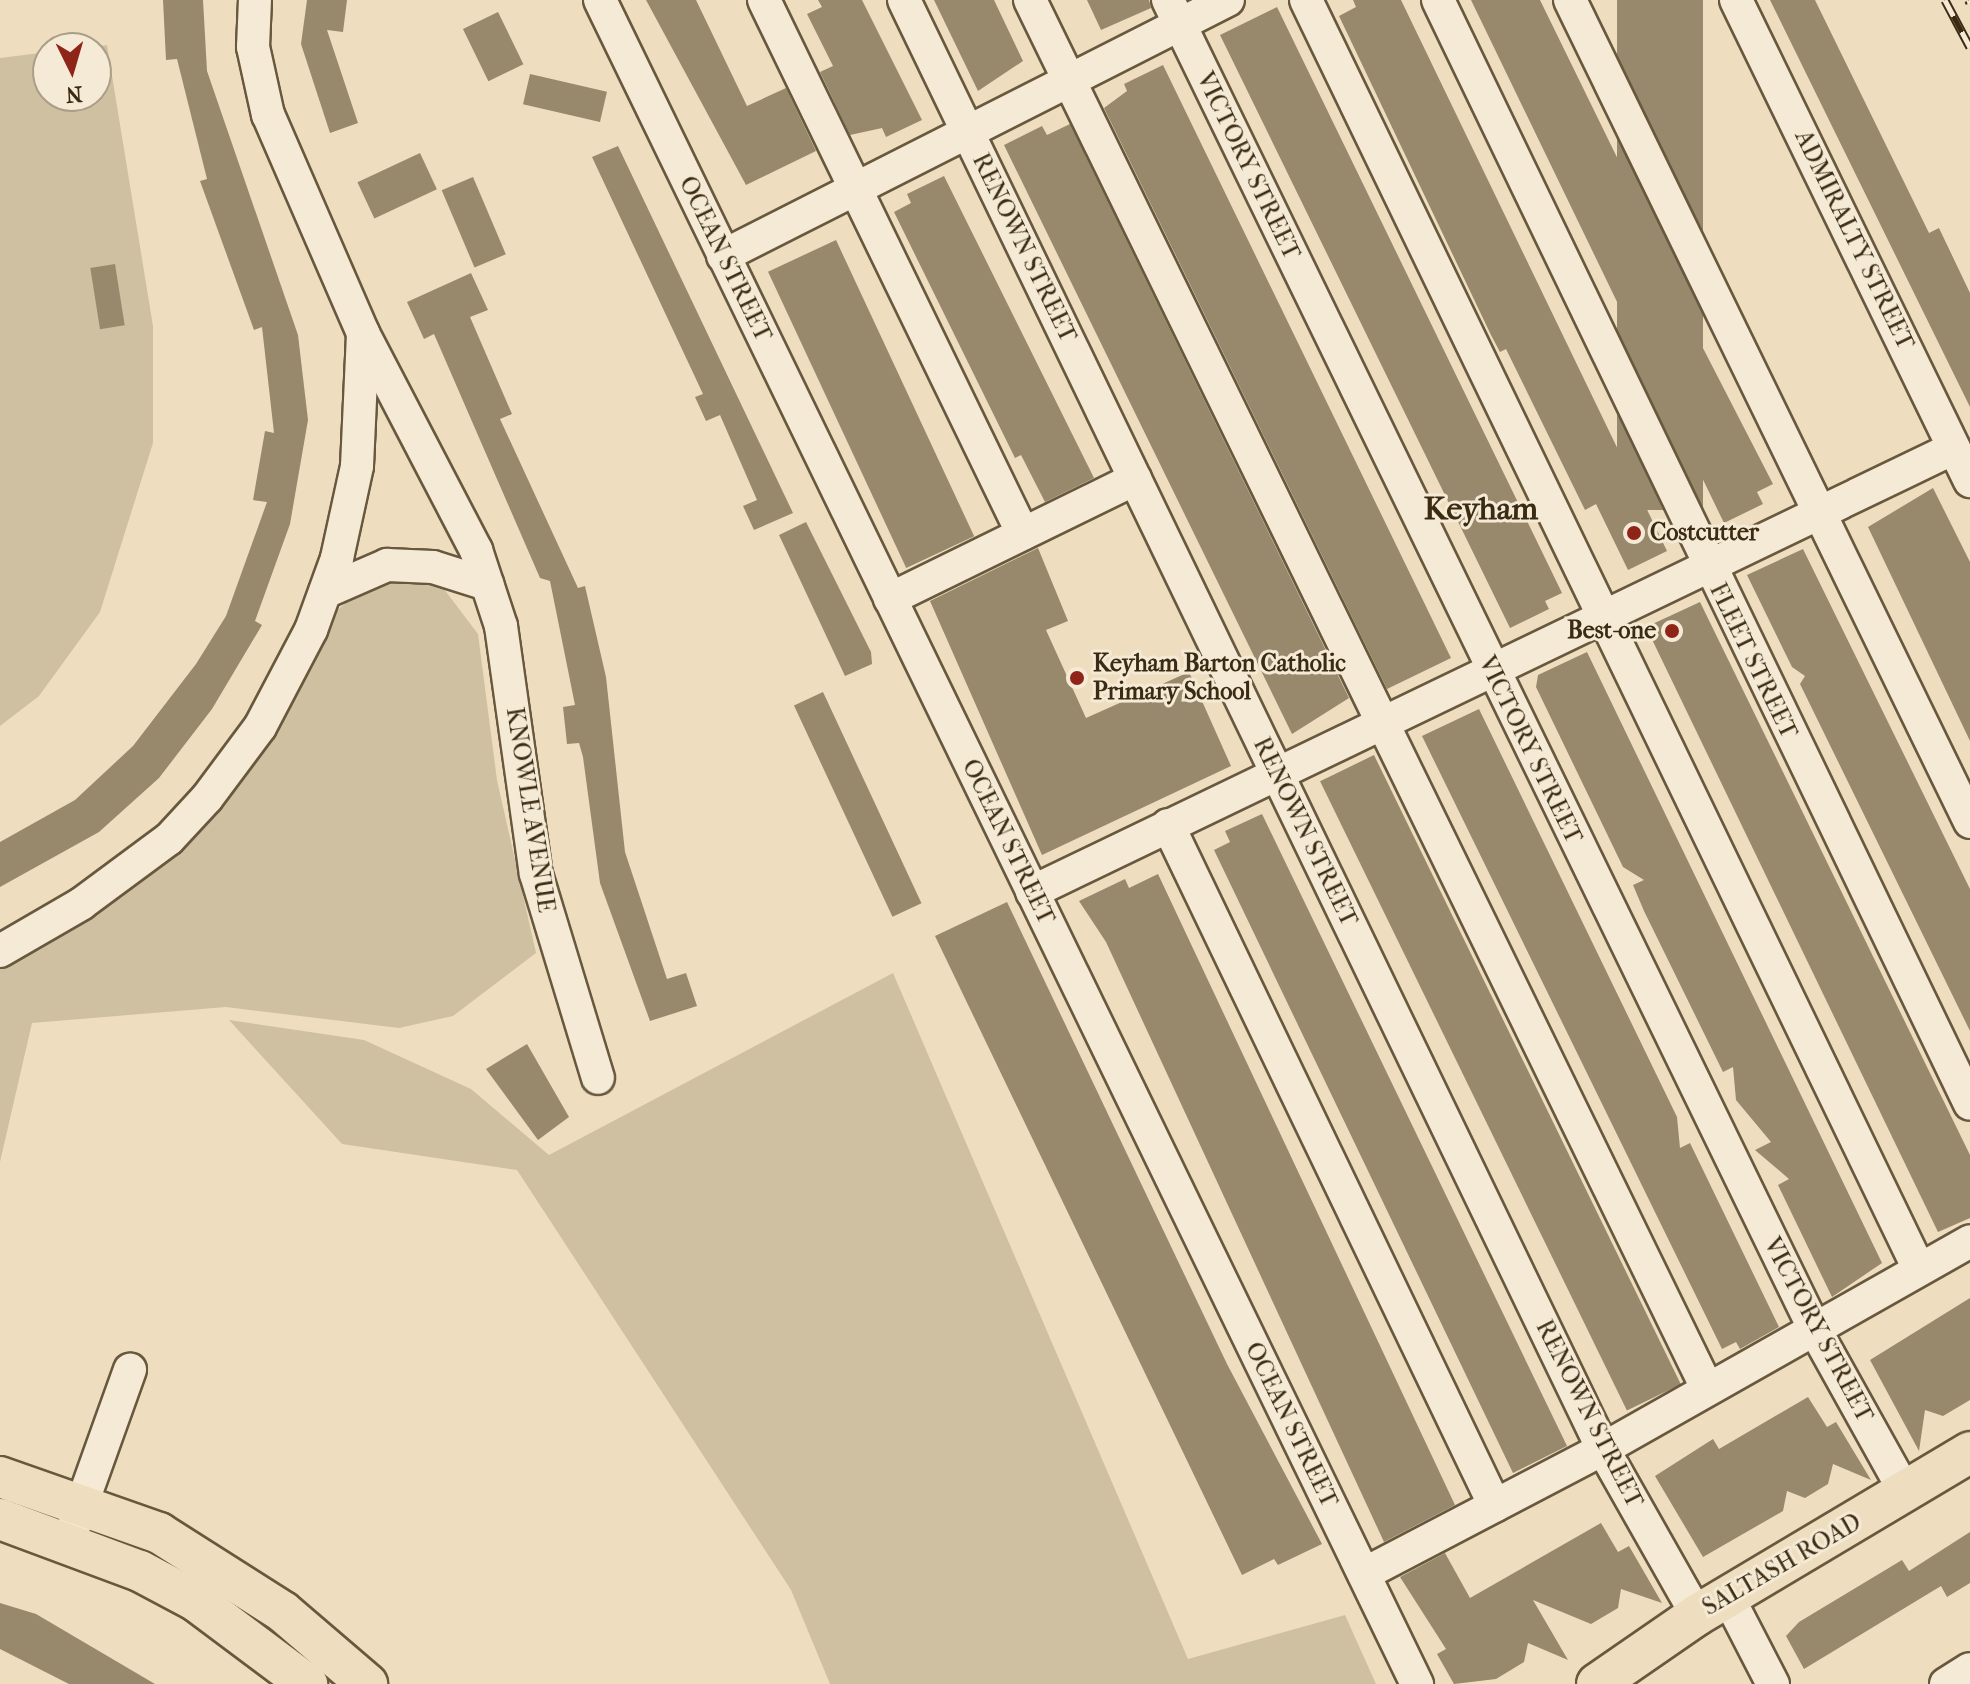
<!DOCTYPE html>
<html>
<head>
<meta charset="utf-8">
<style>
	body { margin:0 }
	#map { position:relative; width:1970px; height:1684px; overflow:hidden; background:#eedebf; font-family:"IM FELL French Canon",serif }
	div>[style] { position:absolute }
	.green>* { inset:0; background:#d0c0a2 }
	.building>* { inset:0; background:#98886c; transform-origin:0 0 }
	.roads { filter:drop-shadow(2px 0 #68583e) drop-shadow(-2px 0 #68583e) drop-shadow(0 2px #68583e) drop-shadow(0 -2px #68583e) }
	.minor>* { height:32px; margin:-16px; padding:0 16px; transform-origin:16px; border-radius:16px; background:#f4ead5 }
	.major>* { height:40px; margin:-20px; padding:0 20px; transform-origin:20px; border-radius:20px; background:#eedebf }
	.rail>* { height:9px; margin-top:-4.5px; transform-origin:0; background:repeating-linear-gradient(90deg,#f4ead5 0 18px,#3b2b13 0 36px); box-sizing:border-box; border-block:2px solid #3b2b13 }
	.dots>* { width:22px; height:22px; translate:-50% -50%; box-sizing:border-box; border:4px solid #f4ead5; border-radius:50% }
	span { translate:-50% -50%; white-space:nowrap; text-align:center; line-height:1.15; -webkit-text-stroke:6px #f4ead5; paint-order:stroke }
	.street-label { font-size:24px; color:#3b2b13 }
	.poi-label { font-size:24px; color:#3b2b13; font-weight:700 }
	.left { translate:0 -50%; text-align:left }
	.right { translate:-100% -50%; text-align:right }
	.district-label { font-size:32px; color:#3b2b13; font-weight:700 }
	.north { position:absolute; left:32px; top:32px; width:80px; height:80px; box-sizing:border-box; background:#f4ead5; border:2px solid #aa9e87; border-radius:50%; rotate:175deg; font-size:22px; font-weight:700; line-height:32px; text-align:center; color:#3b2b13 }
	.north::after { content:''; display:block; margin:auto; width:28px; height:36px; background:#8f2418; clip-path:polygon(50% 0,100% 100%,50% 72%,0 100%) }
</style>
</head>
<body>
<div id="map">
	<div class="green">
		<i style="clip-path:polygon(107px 45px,153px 326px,153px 443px,100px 612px,39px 696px,0 726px,0 58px,48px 52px,48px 96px,96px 96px,96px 48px,83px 48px)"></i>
		<i style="clip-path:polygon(380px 574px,441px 585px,478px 634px,497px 780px,536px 953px,453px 1016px,399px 1028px,226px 1007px,32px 1023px,0 1162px,0 968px,41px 949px,161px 867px,281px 722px,335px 612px)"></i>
		<i style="clip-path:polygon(893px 973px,1188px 1659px,1345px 1615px,1376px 1684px,830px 1684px,791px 1590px,517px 1170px,342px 1144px,229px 1020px,364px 1040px,471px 1089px,549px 1155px)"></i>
	</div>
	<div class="building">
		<i style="clip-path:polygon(163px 0,203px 0,207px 71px,298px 335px,308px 420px,290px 524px,255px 621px,262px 625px,212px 709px,159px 778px,99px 832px,0 887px,0 842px,75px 800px,133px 746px,196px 664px,226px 616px,267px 502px,253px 500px,265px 431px,274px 433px,262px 327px,254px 330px,200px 181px,207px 179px,177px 59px,166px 60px)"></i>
		<i style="clip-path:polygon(307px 0,347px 0,343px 32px,327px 30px,358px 123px,330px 133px,301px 44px)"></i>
		<i style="clip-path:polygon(646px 0,696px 0,747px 106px,786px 88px,816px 151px,746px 185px)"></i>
		<i style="clip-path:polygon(818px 0,862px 0,922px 120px,886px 137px,882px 128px,850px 135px,820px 72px,833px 66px,807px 14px,822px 7px)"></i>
		<i style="clip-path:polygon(934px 0,994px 0,1023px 61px,978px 91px)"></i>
		<i style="clip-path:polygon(1087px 0,1149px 0,1151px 8px,1101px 30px)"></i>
		<i style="clip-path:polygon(1353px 0,1401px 0,1667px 551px,1628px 570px,1596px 504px,1585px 510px,1506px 349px,1500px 352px,1491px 335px,1339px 16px,1356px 7px)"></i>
		<i style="clip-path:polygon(1471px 0,1540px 0,1632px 188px,1627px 190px,1654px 253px,1773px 484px,1757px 492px,1763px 504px,1724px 523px)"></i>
		<i style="left:1617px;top:0;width:86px;height:510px"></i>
		<i style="clip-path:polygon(1770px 0,1815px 0,1929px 233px,1939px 228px,1970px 293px,1970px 407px)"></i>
		<i style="clip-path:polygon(1277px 7px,1562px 593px,1545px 601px,1549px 609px,1510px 628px,1220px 35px)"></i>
		<i style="left:498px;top:12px;width:58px;height:39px;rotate:64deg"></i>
		<i style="clip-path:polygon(1163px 65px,1451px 658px,1387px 689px,1104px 108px,1127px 91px,1124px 84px)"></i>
		<i style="left:530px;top:74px;width:79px;height:31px;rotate:13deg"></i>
		<i style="clip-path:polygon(1070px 124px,1349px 698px,1292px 734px,1004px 145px,1042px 126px,1047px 135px)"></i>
		<i style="clip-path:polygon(618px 146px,793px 513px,754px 530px,743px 506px,757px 500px,720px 415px,706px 421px,695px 397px,703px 394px,592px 157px)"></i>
		<i style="left:420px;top:153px;width:40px;height:69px;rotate:65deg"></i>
		<i style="clip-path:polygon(944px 176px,1094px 478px,1045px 502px,1021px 455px,1015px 458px,894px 212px,911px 203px,907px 194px)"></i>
		<i style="left:473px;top:177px;width:84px;height:34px;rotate:67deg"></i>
		<i style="left:836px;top:240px;width:327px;height:75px;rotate:65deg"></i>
		<i style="left:115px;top:264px;width:62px;height:25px;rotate:81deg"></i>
		<i style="clip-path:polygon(471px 273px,488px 310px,470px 317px,512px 414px,500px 419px,578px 588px,585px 586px,606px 677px,625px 852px,667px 979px,686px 973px,697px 1006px,650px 1021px,600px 883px,583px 757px,579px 743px,567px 744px,563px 707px,575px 705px,550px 581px,540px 578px,434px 334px,424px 339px,407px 302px)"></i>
		<i style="clip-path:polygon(1933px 488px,1970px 562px,1970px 741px,1868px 527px)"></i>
		<i style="clip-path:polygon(806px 522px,871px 652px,872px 664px,845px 676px,779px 535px)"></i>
		<i style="clip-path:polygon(1038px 548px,1068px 621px,1046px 630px,1086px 718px,1189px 672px,1231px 766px,1042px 855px,930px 601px)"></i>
		<i style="clip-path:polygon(1803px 549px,1970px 889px,1970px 1031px,1800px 684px,1805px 676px,1792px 667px,1747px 575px)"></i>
		<i style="clip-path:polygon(1700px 602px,1970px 1155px,1970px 1218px,1938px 1232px,1646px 627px)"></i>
		<i style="clip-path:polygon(1587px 652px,1882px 1263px,1832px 1297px,1778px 1185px,1789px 1179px,1755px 1150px,1771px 1142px,1736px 1100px,1733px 1067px,1723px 1072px,1644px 911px,1633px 885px,1644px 880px,1623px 867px,1536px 687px,1538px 675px)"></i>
		<i style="left:823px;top:692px;width:233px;height:32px;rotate:65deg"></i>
		<i style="clip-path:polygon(1479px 709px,1677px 1117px,1680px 1148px,1690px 1143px,1779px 1327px,1740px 1349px,1736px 1342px,1722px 1349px,1422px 736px)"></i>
		<i style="left:1374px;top:755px;width:700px;height:60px;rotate:64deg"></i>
		<i style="clip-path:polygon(1262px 814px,1567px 1446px,1513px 1473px,1214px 850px,1230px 842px,1225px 831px)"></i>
		<i style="clip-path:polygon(1158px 874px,1455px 1505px,1384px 1542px,1106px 942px,1079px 901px,1125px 879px,1129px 888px)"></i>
		<i style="clip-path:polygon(1007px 902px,1227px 1364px,1322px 1544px,1278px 1565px,1274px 1559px,1242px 1575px,935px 936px)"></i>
		<i style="clip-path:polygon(527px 1044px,569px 1117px,538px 1140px,486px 1069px)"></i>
		<i style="clip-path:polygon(1970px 1298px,1970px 1400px,1943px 1416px,1925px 1410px,1919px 1451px,1870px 1360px)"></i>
		<i style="clip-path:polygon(1808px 1397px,1827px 1427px,1836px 1422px,1871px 1480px,1833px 1464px,1828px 1484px,1805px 1498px,1787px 1491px,1783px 1511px,1703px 1557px,1655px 1476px,1713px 1439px,1719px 1449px)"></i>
		<i style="clip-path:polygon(1601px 1523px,1618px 1552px,1629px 1546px,1662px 1603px,1621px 1589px,1618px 1608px,1591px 1624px,1533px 1600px,1568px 1660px,1528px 1643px,1524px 1662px,1496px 1679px,1454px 1684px,1437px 1654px,1446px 1649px,1400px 1577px,1445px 1553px,1470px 1598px)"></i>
		<i style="clip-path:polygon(1970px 1532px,1970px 1583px,1947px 1597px,1941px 1586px,1804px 1669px,1786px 1636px,1799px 1622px,1902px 1560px,1909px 1571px)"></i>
		<i style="clip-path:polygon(0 1603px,36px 1614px,155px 1684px,69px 1684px,0 1649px)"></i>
	</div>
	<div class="roads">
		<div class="minor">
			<i style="left:600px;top:0;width:1872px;rotate:64.12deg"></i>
			<i style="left:764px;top:0;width:593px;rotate:64.13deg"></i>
			<i style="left:904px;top:0;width:1609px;rotate:64.25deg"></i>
			<i style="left:1603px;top:1449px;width:191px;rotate:60.5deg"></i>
			<i style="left:1030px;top:0;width:1544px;rotate:64deg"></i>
			<i style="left:1168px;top:0;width:1479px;rotate:64.06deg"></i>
			<i style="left:1815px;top:1330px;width:185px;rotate:60.9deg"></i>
			<i style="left:1306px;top:0;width:1409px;rotate:64.22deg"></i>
			<i style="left:1438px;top:0;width:1225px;rotate:64.27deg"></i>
			<i style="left:1570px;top:0;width:914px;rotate:64.05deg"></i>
			<i style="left:1736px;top:0;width:535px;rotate:64.06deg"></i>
			<i style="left:723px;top:256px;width:566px;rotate:-26.88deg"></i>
			<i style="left:363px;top:333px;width:245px;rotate:62.5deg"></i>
			<i style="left:476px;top:550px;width:80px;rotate:71.8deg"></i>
			<i style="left:501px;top:626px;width:250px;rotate:82deg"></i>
			<i style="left:536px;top:874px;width:213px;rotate:73.1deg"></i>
			<i style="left:325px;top:592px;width:68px;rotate:-23.5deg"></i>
			<i style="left:387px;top:565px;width:46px;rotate:2.5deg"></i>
			<i style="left:433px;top:567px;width:57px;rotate:17.5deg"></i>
			<i style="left:890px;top:599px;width:273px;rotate:-26.1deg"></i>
			<i style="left:1168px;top:825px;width:755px;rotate:64.35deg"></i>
			<i style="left:1032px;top:892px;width:1023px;rotate:-25.71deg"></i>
			<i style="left:0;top:951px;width:94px;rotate:-30.1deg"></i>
			<i style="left:81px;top:904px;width:109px;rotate:-36.5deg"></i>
			<i style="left:169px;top:839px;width:56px;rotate:-47.2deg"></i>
			<i style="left:207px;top:798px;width:89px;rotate:-53.3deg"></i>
			<i style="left:260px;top:727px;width:110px;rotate:-62.3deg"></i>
			<i style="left:311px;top:630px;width:77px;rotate:-70.1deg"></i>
			<i style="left:337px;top:558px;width:94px;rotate:-77.7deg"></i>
			<i style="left:357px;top:466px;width:133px;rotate:-87.4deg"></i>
			<i style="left:363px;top:333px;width:238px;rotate:-113.5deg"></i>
			<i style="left:268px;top:115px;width:70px;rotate:-102.4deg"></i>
			<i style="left:253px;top:47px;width:47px;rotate:-87.6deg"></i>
			<i style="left:69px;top:1540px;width:181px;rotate:-70.3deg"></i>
			<i style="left:1364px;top:1574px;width:270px;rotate:-27.6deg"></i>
			<i style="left:1603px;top:1449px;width:422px;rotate:-29.5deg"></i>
			<i style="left:1728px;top:1597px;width:98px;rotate:62.7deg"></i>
			<i style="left:1946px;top:1684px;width:28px;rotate:-32deg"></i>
		</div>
		<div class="major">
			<i style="left:0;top:1477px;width:169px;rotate:19.4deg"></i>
			<i style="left:159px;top:1533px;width:147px;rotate:32.5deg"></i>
			<i style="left:283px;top:1612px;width:111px;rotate:40.6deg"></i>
			<i style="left:0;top:1519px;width:149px;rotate:20.4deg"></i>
			<i style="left:140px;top:1571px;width:64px;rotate:28.2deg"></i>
			<i style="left:196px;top:1601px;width:139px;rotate:36.8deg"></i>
			<i style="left:1597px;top:1684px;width:121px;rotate:-34.6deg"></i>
			<i style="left:1697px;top:1615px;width:318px;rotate:-30.8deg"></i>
		</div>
	</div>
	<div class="rail">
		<i style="left:1945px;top:0;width:53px;rotate:62deg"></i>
		<i style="left:1969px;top:0;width:3px;rotate:72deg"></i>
	</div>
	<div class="dots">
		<i style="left:1634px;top:533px;background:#8f2418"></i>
		<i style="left:1672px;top:631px;background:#8f2418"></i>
		<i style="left:1077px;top:678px;background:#8f2418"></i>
	</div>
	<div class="street-label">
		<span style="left:1248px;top:166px;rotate:64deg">VICTORY STREET</span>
		<span style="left:1854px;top:240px;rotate:64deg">ADMIRALTY STREET</span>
		<span style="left:1024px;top:248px;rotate:64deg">RENOWN STREET</span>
		<span style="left:725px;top:259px;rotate:64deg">OCEAN STREET</span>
		<span style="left:1753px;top:661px;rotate:64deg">FLEET STREET</span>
		<span style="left:1530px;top:750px;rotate:64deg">VICTORY STREET</span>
		<span style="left:530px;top:810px;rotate:81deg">KNOWLE AVENUE</span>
		<span style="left:1305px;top:832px;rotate:64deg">RENOWN STREET</span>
		<span style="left:1008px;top:842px;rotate:64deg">OCEAN STREET</span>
		<span style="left:1818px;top:1330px;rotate:62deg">VICTORY STREET</span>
		<span style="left:1589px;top:1414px;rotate:63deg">RENOWN STREET</span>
		<span style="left:1291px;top:1425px;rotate:64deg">OCEAN STREET</span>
		<span style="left:1782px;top:1565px;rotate:-30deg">SALTASH ROAD</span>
	</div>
	<div class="poi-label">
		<span class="left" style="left:1650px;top:533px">Costcutter</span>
		<span class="right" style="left:1656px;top:631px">Best-one</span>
		<span class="left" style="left:1093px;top:678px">Keyham Barton Catholic<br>Primary School</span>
	</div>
	<div class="district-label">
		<span style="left:1481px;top:509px">Keyham</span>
	</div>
	<div class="north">N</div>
</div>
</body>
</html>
